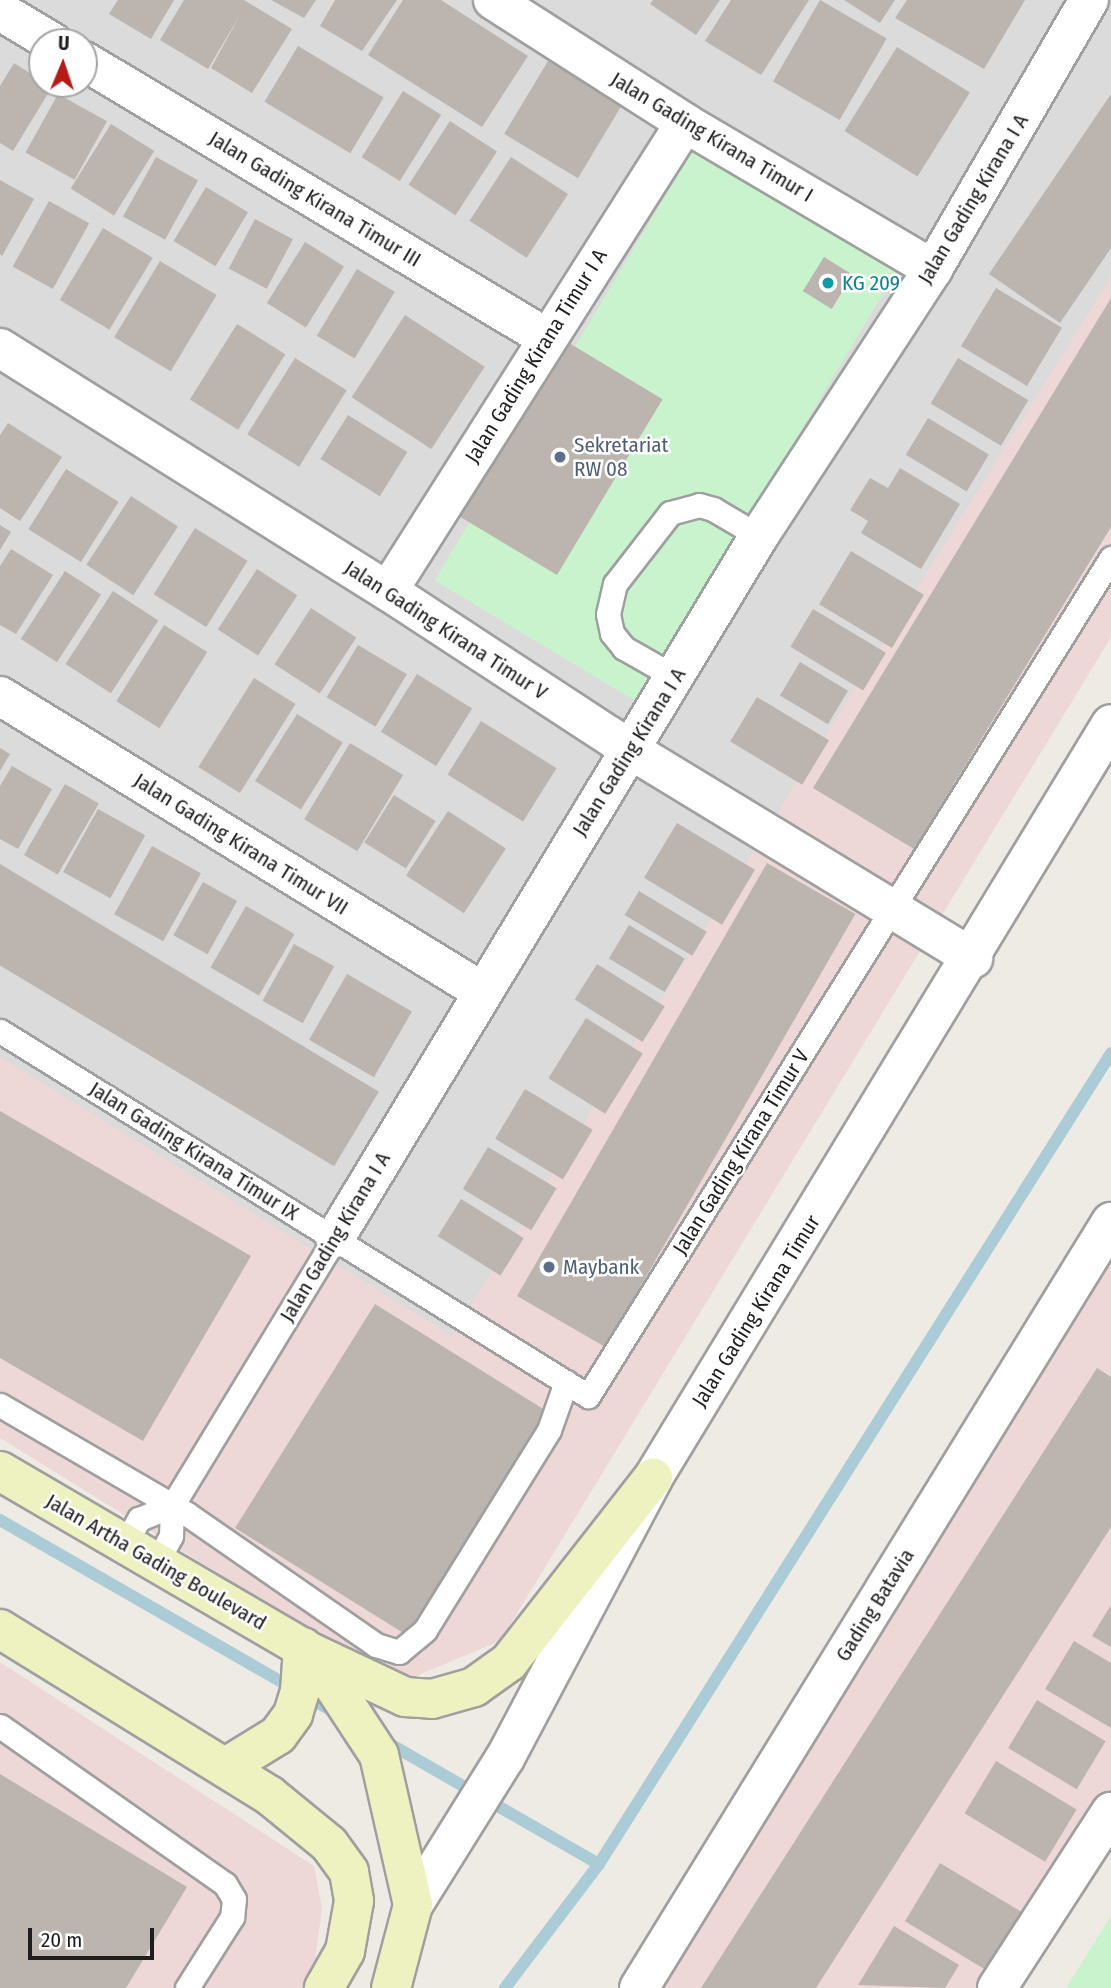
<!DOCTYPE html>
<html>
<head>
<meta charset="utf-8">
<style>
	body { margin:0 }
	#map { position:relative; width:1111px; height:1988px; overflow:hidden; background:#eeebe5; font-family:"Fira Sans Condensed",sans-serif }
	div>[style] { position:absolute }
	.residential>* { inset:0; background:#dcdbdb }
	.commercial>* { inset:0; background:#edd8d7 }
	.park>* { inset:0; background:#c8f3cc; transform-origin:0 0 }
	.stream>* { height:12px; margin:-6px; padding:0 6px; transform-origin:6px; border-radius:6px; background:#abcbd6 }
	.building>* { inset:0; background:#bbb4af; transform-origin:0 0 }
	.roads { filter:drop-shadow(2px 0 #9f9f9f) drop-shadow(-2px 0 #9f9f9f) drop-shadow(0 2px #9f9f9f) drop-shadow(0 -2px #9f9f9f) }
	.service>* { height:23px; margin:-11.5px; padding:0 11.5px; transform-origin:11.5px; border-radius:11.5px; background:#fff }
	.minor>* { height:38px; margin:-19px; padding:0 19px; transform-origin:19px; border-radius:19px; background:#fff }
	.secondary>* { height:38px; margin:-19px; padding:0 19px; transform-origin:19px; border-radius:19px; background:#eef2c0 }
	.dots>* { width:19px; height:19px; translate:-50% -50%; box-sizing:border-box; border:4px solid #fff; border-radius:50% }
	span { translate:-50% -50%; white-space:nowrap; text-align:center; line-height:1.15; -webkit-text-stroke:5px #fff; paint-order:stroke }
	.street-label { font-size:21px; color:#1e1e1e }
	.culture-label { font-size:21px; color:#0d838f }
	.left { translate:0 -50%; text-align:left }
	.service-label { font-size:21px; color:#4e5e75 }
	.north { position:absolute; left:28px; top:28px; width:70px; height:70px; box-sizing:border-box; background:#fff; border:2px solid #a5a5a5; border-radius:50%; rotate:2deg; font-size:19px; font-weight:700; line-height:28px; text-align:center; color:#1e1e1e }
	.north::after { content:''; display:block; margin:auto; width:24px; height:32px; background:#b51c18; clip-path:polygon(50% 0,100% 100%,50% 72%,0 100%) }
	.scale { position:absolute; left:28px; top:1928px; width:126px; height:32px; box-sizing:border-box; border:4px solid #1e1e1e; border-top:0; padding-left:9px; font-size:21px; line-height:24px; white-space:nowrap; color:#1e1e1e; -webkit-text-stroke:5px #fff; paint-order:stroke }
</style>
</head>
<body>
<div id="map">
	<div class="residential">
		<i style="clip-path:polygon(evenodd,0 0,1111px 0,1111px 637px,500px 1641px,0 1438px,0 0,42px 42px,84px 42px,84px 84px,42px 84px,42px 42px)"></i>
	</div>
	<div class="commercial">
		<i style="clip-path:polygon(1111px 277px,1111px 637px,500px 1641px,397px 1684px,0 1438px,0 1057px,452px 1336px)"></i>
		<i style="clip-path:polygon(1111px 1205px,1111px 1833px,1012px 1988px,626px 1988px)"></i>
		<i style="clip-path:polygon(0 1662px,314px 1866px,322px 1908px,314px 1969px,302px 1988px,0 1988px)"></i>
	</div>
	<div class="park">
		<i style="left:693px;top:150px;width:237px;height:502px;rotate:31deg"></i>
		<i style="clip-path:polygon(1111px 1916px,1111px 1988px,1066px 1988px)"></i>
	</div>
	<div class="stream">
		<i style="left:0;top:1520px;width:389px;rotate:29.9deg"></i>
		<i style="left:383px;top:1740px;width:249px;rotate:29.9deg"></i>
		<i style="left:505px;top:1988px;width:156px;rotate:-52.8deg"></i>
		<i style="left:599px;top:1864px;width:959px;rotate:-57.73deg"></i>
	</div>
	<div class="building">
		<i style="clip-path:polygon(118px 0,174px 0,151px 39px,109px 14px)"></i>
		<i style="clip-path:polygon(184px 0,244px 0,292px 29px,252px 93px,211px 68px,241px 13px,208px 69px,160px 40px)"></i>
		<i style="clip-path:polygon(271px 0,316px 0,304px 18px)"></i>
		<i style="clip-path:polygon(335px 0,397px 0,362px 51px,320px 26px)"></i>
		<i style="clip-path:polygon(403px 0,441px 0,528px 56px,482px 127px,368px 55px)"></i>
		<i style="clip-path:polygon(653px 0,720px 0,696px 35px,650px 4px)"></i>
		<i style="clip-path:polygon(731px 0,809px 0,761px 75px,705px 41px)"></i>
		<i style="left:820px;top:0;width:77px;height:94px;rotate:30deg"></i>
		<i style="clip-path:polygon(844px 0,895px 0,880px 23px)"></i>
		<i style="clip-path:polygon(907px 0,1025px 0,984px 69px,895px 18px)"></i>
		<i style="left:298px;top:46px;width:100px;height:65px;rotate:31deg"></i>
		<i style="left:897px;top:47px;width:86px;height:99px;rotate:32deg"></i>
		<i style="left:548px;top:61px;width:86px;height:85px;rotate:31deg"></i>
		<i style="clip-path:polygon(14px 63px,52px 87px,13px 151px,0 143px,0 86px)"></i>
		<i style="left:403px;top:91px;width:45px;height:78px;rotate:32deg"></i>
		<i style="left:58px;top:94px;width:56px;height:67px;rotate:29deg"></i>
		<i style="clip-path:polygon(1111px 94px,1111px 248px,1060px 323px,989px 274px)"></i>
		<i style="left:450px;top:121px;width:56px;height:76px;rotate:33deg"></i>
		<i style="left:111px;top:124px;width:51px;height:76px;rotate:32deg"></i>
		<i style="left:156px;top:157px;width:48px;height:68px;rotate:29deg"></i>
		<i style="left:511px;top:157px;width:68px;height:76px;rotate:33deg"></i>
		<i style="clip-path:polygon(0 180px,34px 199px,2px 256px,0 254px)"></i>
		<i style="left:206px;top:187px;width:49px;height:63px;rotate:31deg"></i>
		<i style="left:49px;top:201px;width:46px;height:75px;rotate:29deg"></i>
		<i style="left:255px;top:219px;width:43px;height:56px;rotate:28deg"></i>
		<i style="left:103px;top:228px;width:58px;height:84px;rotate:31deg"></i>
		<i style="left:305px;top:242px;width:46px;height:72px;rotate:32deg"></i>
		<i style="left:824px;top:257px;width:34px;height:40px;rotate:32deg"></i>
		<i style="left:160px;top:261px;width:66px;height:89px;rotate:31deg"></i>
		<i style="left:357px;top:269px;width:44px;height:78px;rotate:31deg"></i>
		<i style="left:996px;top:288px;width:77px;height:68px;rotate:31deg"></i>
		<i style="clip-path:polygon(1111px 298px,1111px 527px,914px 849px,813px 788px)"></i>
		<i style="left:405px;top:315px;width:95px;height:98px;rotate:33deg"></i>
		<i style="left:237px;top:324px;width:57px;height:89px;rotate:32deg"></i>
		<i style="left:564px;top:340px;width:115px;height:205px;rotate:31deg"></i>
		<i style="left:295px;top:358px;width:61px;height:90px;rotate:32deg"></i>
		<i style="left:958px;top:358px;width:82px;height:53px;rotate:31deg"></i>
		<i style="left:348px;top:415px;width:70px;height:52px;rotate:32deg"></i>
		<i style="left:928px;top:418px;width:71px;height:43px;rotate:31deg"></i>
		<i style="clip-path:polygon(8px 423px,62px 457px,20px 521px,0 508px,0 435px)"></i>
		<i style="clip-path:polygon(900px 468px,960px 504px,921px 569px,861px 533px,868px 521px,850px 510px,870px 478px,888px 488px)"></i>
		<i style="left:66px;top:469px;width:62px;height:71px;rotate:32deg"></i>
		<i style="left:131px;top:496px;width:56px;height:82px;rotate:33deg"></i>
		<i style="clip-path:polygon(0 525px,11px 532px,0 550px)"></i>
		<i style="left:195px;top:528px;width:62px;height:78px;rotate:32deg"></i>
		<i style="clip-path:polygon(11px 549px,53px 575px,16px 634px,0 625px,0 566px)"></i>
		<i style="left:851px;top:551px;width:85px;height:62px;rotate:31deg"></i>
		<i style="left:257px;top:569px;width:48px;height:72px;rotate:33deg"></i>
		<i style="left:65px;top:571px;width:43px;height:81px;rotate:33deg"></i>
		<i style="left:113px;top:591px;width:54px;height:87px;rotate:33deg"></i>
		<i style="left:311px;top:608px;width:54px;height:67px;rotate:33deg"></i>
		<i style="left:813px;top:609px;width:85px;height:44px;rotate:31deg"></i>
		<i style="left:164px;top:625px;width:51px;height:90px;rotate:32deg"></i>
		<i style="left:358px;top:645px;width:57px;height:61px;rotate:31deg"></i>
		<i style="left:800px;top:662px;width:56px;height:39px;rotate:31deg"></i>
		<i style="left:417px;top:674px;width:65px;height:68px;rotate:32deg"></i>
		<i style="left:254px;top:678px;width:49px;height:105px;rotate:32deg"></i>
		<i style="left:757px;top:697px;width:84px;height:52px;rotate:31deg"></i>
		<i style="left:297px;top:714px;width:54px;height:79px;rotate:32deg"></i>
		<i style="left:481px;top:721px;width:89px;height:63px;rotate:32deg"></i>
		<i style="left:350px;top:743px;width:62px;height:89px;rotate:31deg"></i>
		<i style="clip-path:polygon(0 748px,10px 754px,0 771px)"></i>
		<i style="clip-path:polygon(12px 766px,52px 789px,18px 849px,0 839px,0 786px)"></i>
		<i style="left:65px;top:784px;width:39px;height:82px;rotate:30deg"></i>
		<i style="left:394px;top:795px;width:49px;height:56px;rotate:32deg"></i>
		<i style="left:98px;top:809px;width:54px;height:72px;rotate:29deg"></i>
		<i style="left:448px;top:811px;width:69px;height:77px;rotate:33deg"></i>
		<i style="left:677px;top:823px;width:91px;height:64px;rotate:31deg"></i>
		<i style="left:152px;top:846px;width:56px;height:78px;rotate:29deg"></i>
		<i style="left:767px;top:863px;width:102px;height:500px;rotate:30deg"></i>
		<i style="left:0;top:864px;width:442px;height:87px;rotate:31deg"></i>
		<i style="left:203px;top:882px;width:39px;height:61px;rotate:29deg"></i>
		<i style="left:639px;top:891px;width:79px;height:28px;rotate:31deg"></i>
		<i style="left:246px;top:906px;width:56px;height:71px;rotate:30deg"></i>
		<i style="left:629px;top:925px;width:65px;height:39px;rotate:31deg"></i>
		<i style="left:294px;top:944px;width:46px;height:65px;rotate:29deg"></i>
		<i style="left:597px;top:964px;width:80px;height:42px;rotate:32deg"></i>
		<i style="left:347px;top:974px;width:75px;height:76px;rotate:30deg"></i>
		<i style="left:586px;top:1018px;width:67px;height:71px;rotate:32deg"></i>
		<i style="left:525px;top:1089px;width:79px;height:58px;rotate:31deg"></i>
		<i style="clip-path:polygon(0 1111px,251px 1256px,143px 1441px,0 1358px)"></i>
		<i style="left:488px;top:1147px;width:80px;height:49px;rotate:31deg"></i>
		<i style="left:461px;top:1199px;width:74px;height:44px;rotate:32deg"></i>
		<i style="left:375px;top:1304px;width:204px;height:264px;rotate:32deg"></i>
		<i style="clip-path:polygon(1097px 1368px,1111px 1377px,1111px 1527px,816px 1988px,701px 1988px)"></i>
		<i style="clip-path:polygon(1111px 1605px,1111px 1647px,1092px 1636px)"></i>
		<i style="clip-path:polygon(1074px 1641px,1111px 1663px,1111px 1728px,1045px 1689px)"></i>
		<i style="left:1037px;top:1700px;width:80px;height:56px;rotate:31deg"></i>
		<i style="left:996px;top:1761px;width:94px;height:61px;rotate:31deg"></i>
		<i style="clip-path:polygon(0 1774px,187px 1887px,126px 1988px,0 1988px)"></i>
		<i style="left:940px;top:1863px;width:97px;height:68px;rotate:31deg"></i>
		<i style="clip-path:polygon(894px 1926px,959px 1965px,945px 1988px,858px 1985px)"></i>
	</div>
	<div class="roads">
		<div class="service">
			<i style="left:675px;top:677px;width:59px;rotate:-150.4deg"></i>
			<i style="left:624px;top:648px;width:19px;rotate:-129deg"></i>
			<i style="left:612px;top:633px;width:19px;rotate:-102deg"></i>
			<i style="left:608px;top:614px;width:31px;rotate:-77deg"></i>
			<i style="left:615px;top:584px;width:90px;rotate:-52.2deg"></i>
			<i style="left:670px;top:513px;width:30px;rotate:-15deg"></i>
			<i style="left:699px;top:505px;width:15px;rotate:16deg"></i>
			<i style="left:713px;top:509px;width:53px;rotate:30.4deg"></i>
			<i style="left:0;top:1031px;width:692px;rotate:31.83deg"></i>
			<i style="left:588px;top:1396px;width:988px;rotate:-58.03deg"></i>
			<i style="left:0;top:1405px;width:216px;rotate:30.2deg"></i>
			<i style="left:187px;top:1514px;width:230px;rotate:34.7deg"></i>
			<i style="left:376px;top:1645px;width:24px;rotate:17deg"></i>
			<i style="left:399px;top:1652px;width:34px;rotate:-40deg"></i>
			<i style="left:425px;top:1630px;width:235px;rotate:-58.2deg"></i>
			<i style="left:549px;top:1430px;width:51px;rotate:-70.5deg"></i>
			<i style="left:172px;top:1506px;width:314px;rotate:-58.7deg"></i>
			<i style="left:125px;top:1544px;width:29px;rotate:-61deg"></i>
			<i style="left:139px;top:1519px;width:35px;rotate:-22deg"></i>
			<i style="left:157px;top:1562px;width:30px;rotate:-62deg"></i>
			<i style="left:171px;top:1536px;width:30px;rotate:-88deg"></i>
			<i style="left:0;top:1726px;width:275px;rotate:35.1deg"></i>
			<i style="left:225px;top:1884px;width:17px;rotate:59deg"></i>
			<i style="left:234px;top:1899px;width:18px;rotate:96deg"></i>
			<i style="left:232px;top:1917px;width:84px;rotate:122.4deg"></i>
		</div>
		<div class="minor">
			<i style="left:493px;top:0;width:228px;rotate:32.6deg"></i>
			<i style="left:685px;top:123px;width:288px;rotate:30.5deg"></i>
			<i style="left:0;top:11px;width:61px;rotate:30.8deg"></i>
			<i style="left:84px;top:61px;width:540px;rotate:30.89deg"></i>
			<i style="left:0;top:348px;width:458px;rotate:32.1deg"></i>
			<i style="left:388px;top:591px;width:288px;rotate:33.2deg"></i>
			<i style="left:629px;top:749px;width:403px;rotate:31.3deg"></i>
			<i style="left:388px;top:591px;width:554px;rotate:-57.6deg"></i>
			<i style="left:0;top:696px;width:566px;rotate:31.5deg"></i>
			<i style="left:335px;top:1238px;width:820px;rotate:-58.87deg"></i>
			<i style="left:759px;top:536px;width:319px;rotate:-56.9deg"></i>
			<i style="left:933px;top:269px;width:311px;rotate:-59.9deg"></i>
			<i style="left:413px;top:1905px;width:173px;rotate:-58deg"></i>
			<i style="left:505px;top:1758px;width:317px;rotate:-62.1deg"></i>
			<i style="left:653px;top:1478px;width:882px;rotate:-58.72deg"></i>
			<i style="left:639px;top:1988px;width:900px;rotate:-58.36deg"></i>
			<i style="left:997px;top:1988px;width:210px;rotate:-57.1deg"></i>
		</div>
		<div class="secondary">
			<i style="left:0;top:1471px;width:361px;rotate:30.3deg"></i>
			<i style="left:312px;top:1653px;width:103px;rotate:25.3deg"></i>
			<i style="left:405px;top:1697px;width:27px;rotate:4deg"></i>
			<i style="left:432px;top:1699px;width:44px;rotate:-15.9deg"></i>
			<i style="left:474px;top:1687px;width:43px;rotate:-35.5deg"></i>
			<i style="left:509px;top:1662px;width:234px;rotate:-52deg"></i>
			<i style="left:0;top:1629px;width:316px;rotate:31.7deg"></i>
			<i style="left:269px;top:1795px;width:77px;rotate:39.2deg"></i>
			<i style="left:329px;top:1844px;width:34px;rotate:54deg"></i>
			<i style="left:349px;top:1872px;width:29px;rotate:80deg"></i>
			<i style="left:354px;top:1901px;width:51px;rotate:100.2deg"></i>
			<i style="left:345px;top:1951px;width:43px;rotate:119.6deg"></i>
			<i style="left:312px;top:1653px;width:122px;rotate:56.7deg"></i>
			<i style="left:379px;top:1755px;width:154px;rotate:77.2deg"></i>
			<i style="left:413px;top:1905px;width:86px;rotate:104.8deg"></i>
			<i style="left:226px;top:1767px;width:61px;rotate:-31.6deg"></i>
			<i style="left:278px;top:1735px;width:26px;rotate:-54deg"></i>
			<i style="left:293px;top:1714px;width:24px;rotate:-73deg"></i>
			<i style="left:300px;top:1691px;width:44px;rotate:-86.1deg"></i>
		</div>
	</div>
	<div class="dots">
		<i style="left:828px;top:283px;background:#0f9aa8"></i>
		<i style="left:560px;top:457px;background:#5c6f8a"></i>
		<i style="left:549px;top:1267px;background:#5c6f8a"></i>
	</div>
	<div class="street-label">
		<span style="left:712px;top:137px;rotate:31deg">Jalan Gading Kirana Timur I</span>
		<span style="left:315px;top:199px;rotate:31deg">Jalan Gading Kirana Timur III</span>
		<span style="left:973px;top:199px;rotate:-59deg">Jalan Gading Kirana I A</span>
		<span style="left:536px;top:356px;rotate:-58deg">Jalan Gading Kirana Timur I A</span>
		<span style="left:446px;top:630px;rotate:33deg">Jalan Gading Kirana Timur V</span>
		<span style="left:629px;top:752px;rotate:-58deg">Jalan Gading Kirana I A</span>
		<span style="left:241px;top:844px;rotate:32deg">Jalan Gading Kirana Timur VII</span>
		<span style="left:194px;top:1151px;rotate:32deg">Jalan Gading Kirana Timur IX</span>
		<span style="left:741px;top:1152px;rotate:-58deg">Jalan Gading Kirana Timur V</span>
		<span style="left:335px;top:1237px;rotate:-59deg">Jalan Gading Kirana I A</span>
		<span style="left:756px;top:1311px;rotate:-58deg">Jalan Gading Kirana Timur</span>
		<span style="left:156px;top:1562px;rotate:30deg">Jalan Artha Gading Boulevard</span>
		<span style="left:875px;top:1605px;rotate:-58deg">Gading Batavia</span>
	</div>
	<div class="culture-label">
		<span class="left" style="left:842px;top:283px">KG 209</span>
	</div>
	<div class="service-label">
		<span class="left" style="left:574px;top:457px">Sekretariat<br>RW 08</span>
		<span class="left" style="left:563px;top:1267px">Maybank</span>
	</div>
	<div class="north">U</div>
	<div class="scale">20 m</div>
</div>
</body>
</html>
